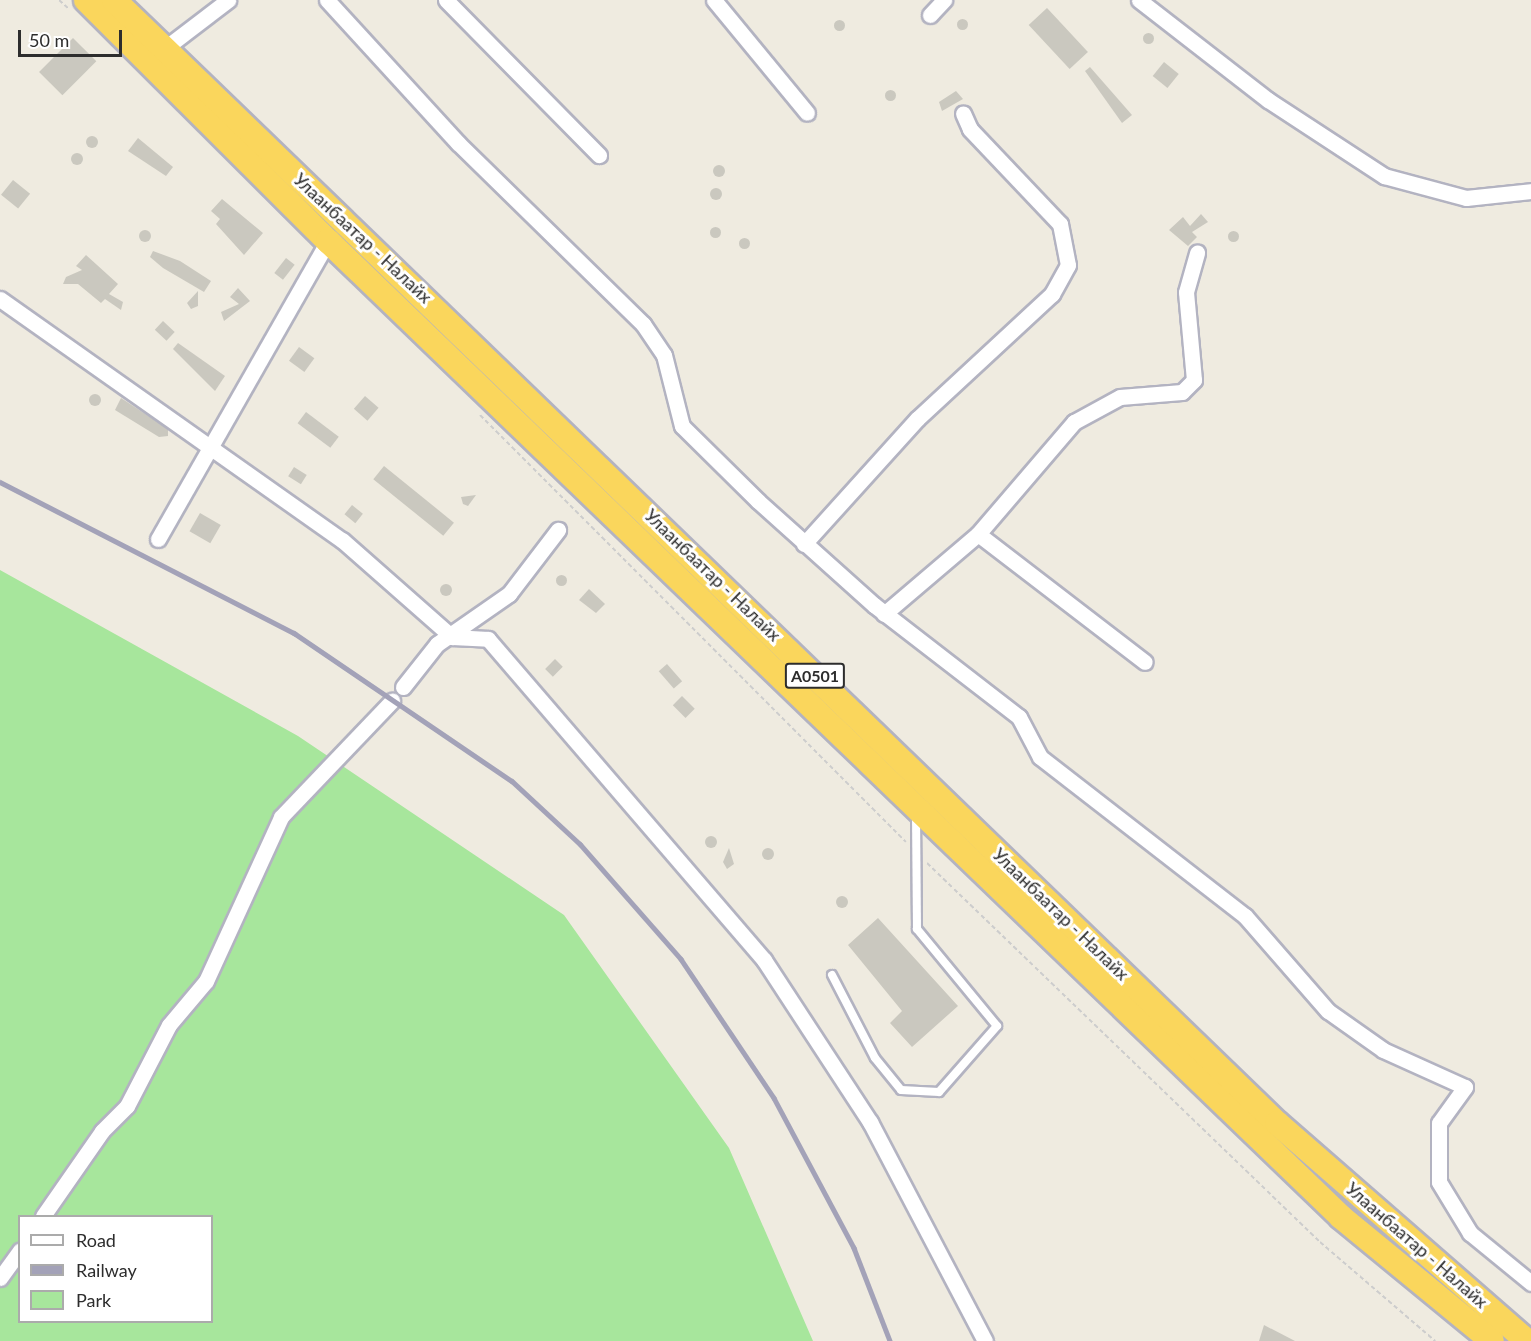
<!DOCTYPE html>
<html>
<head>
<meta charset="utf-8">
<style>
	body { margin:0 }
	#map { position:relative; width:1531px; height:1341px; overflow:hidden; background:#efebe0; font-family:Lato,sans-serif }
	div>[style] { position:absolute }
	.green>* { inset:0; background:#a7e69c }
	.building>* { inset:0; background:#cac8bf; transform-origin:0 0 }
	.round { border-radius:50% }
	.path>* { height:2px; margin-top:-1px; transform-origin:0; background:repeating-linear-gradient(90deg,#cdcdcd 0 4.5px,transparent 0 7.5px) }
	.roads { filter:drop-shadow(2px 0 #b3b3c1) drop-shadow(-2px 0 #b3b3c1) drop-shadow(0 2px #b3b3c1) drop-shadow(0 -2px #b3b3c1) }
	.service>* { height:8px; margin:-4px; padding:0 4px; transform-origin:4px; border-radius:4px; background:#fff }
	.minor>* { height:15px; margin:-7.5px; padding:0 7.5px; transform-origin:7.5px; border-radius:7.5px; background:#fff }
	.trunk>* { height:24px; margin:-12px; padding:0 12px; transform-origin:12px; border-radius:12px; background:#fad65c }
	.rail>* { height:4.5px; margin:-2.25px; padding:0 2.25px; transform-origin:2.25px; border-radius:2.25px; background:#a3a2b8 }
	span { translate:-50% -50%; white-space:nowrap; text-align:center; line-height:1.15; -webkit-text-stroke:6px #fff; paint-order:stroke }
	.shield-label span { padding:2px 4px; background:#fff; border:2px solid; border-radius:4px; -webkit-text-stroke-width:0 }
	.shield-label { font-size:16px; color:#2d2d2d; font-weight:700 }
	.street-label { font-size:18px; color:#2d2d2d }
	.legend { position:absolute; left:18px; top:1215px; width:195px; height:108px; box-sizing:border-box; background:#fff; border:2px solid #ababab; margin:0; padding:8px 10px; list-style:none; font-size:18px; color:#2d2d2d }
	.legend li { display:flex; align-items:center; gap:12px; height:30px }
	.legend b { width:30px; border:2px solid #ababab }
	.scale { position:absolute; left:18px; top:30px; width:104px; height:27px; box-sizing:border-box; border:3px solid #2d2d2d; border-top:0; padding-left:8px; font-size:18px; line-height:21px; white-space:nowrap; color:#2d2d2d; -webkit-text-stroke:4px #fff; paint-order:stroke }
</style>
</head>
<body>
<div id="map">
	<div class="green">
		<i style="clip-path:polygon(evenodd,0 570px,298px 736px,564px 915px,729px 1148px,813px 1341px,0 1341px,0 570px,20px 1216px,212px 1216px,212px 1322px,20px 1322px,20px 1216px)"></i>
	</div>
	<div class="building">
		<i style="left:1047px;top:8px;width:60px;height:25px;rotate:47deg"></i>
		<i class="round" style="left:956.5px;top:18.5px;width:11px;height:11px"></i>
		<i class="round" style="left:833.5px;top:19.5px;width:11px;height:11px"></i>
		<i class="round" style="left:1142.5px;top:32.5px;width:11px;height:11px"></i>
		<i style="left:73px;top:38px;width:33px;height:48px;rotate:45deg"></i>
		<i style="left:1164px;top:62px;width:19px;height:18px;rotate:39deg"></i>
		<i style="clip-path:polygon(1090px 67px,1132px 115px,1122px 123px,1085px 71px)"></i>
		<i class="round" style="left:884.5px;top:89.5px;width:11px;height:11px"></i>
		<i style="clip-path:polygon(956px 91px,963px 99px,942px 111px,939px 102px)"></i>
		<i class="round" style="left:86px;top:136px;width:12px;height:12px"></i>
		<i style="clip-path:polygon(138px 138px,173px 167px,166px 176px,128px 151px)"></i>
		<i class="round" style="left:71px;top:153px;width:12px;height:12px"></i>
		<i class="round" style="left:713px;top:165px;width:12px;height:12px"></i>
		<i style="left:13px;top:180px;width:22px;height:19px;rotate:39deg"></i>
		<i class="round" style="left:710px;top:188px;width:12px;height:12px"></i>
		<i style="clip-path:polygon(222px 199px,263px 233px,244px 255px,216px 224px,220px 219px,211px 211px)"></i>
		<i style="clip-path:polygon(1201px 214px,1208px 222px,1192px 232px,1197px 237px,1188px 246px,1169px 230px,1183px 217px,1190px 226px)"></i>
		<i class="round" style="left:709.5px;top:226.5px;width:11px;height:11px"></i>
		<i class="round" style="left:139px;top:230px;width:12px;height:12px"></i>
		<i class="round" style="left:1227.5px;top:230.5px;width:11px;height:11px"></i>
		<i class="round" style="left:738.5px;top:237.5px;width:11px;height:11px"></i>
		<i style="clip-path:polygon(153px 251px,180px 261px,211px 281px,204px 292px,163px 268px,150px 257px)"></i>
		<i style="clip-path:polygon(86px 255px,118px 284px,109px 294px,123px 302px,121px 310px,105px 299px,101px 303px,78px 284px,63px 284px,66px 277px,82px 270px,76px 266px)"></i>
		<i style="left:286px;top:258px;width:11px;height:19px;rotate:38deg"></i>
		<i style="clip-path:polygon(238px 288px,250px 301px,224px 321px,221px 312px,239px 304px,230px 297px)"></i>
		<i style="clip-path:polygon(198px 291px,198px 306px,191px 309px,187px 303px)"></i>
		<i style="left:163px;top:321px;width:16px;height:12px;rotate:43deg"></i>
		<i style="clip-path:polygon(178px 343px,225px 376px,215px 391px,173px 349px)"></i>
		<i style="left:299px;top:347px;width:19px;height:17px;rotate:36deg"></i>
		<i class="round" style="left:89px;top:394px;width:12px;height:12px"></i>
		<i style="left:365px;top:396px;width:18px;height:17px;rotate:41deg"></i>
		<i style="clip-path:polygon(121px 398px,168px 429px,168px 436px,159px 437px,115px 410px)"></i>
		<i style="left:306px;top:412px;width:41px;height:14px;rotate:37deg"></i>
		<i style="left:384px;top:466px;width:90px;height:17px;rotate:39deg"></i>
		<i style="left:294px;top:467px;width:15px;height:11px;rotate:32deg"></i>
		<i style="clip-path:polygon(476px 495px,468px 506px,463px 504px,461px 497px)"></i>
		<i style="left:352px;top:505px;width:14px;height:12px;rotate:39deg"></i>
		<i style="left:200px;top:513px;width:24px;height:21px;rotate:30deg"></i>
		<i class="round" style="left:555.5px;top:574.5px;width:11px;height:11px"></i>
		<i class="round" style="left:440px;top:584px;width:12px;height:12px"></i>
		<i style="clip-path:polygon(589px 589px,605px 604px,596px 613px,579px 600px)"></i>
		<i style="left:555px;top:659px;width:11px;height:14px;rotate:45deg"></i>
		<i style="left:667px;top:664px;width:23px;height:11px;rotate:49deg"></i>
		<i style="left:682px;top:696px;width:18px;height:13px;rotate:45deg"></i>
		<i class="round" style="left:705px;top:836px;width:12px;height:12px"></i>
		<i style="clip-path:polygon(729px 848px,734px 864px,727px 869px,723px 862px)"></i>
		<i class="round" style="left:762px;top:848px;width:12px;height:12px"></i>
		<i class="round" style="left:836px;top:896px;width:12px;height:12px"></i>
		<i style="clip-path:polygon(878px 918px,958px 1006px,912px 1047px,890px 1023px,902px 1011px,848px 945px)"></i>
		<i style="clip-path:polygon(1264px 1325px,1295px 1341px,1259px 1341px)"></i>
	</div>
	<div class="path">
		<i style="left:59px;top:0;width:12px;rotate:42deg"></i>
		<i style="left:480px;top:415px;width:603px;rotate:45.07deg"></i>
		<i style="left:927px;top:863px;width:546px;rotate:43.96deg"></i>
		<i style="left:1320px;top:1242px;width:152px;rotate:40.7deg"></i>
	</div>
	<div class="roads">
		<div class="service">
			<i style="left:832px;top:975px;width:93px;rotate:62.6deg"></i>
			<i style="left:875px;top:1058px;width:41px;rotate:50.9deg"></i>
			<i style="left:901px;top:1090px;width:38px;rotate:3deg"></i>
			<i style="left:939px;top:1092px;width:88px;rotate:-48.7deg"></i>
			<i style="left:997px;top:1026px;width:126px;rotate:-129.5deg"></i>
			<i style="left:917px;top:929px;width:113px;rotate:-90.5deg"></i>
		</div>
		<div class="minor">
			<i style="left:327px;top:0;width:194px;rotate:47.5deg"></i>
			<i style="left:458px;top:143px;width:259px;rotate:44.4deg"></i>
			<i style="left:643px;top:324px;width:37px;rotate:56deg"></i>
			<i style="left:664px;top:355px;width:73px;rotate:75.8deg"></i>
			<i style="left:682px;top:426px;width:107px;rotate:44.6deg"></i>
			<i style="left:758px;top:501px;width:156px;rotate:41.9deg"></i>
			<i style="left:874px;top:605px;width:183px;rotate:37.7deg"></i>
			<i style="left:1019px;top:717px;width:45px;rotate:62.3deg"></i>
			<i style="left:1040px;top:757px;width:259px;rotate:37.8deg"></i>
			<i style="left:1245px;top:916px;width:126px;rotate:48.9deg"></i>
			<i style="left:1328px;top:1011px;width:67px;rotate:35.3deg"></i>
			<i style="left:1383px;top:1050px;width:90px;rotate:24.3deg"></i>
			<i style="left:1465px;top:1087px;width:44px;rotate:125.8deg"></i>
			<i style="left:1439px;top:1123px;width:59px;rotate:90deg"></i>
			<i style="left:1439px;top:1182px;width:60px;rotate:58.7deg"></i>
			<i style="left:1470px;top:1233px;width:79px;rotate:39.3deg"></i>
			<i style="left:446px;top:0;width:218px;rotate:45.4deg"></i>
			<i style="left:714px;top:0;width:146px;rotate:50.5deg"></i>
			<i style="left:1139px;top:0;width:163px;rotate:37.8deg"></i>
			<i style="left:1268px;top:100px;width:139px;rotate:33.2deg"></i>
			<i style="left:1384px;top:176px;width:85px;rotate:15deg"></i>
			<i style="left:1466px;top:198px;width:65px;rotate:-6.1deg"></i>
			<i style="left:930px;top:15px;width:21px;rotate:-47deg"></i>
			<i style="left:164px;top:49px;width:81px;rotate:-37.4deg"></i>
			<i style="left:0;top:299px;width:418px;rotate:35.2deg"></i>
			<i style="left:342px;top:540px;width:147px;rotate:41.4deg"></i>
			<i style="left:452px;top:637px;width:36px;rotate:3deg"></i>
			<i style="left:488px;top:639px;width:423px;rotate:49.3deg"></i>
			<i style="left:764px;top:960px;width:194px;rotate:56.8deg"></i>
			<i style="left:870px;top:1122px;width:247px;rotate:62.3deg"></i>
			<i style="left:978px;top:534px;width:210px;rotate:37.5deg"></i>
			<i style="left:158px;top:539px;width:343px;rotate:-60.3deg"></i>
			<i style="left:804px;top:544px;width:169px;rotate:-47.9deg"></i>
			<i style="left:917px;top:419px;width:184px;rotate:-42.8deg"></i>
			<i style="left:1052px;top:294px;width:33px;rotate:-61deg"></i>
			<i style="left:1068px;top:265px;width:42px;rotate:-101deg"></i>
			<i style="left:1060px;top:224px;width:131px;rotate:-133.5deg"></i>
			<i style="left:970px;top:129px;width:17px;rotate:-114deg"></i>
			<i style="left:884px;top:614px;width:123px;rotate:-40.4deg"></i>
			<i style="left:978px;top:534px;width:148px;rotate:-49.4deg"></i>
			<i style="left:1074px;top:422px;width:52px;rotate:-28.5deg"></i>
			<i style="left:1120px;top:397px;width:62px;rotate:-4.6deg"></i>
			<i style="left:1182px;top:392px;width:17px;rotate:-45deg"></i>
			<i style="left:1194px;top:380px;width:88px;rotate:-95.2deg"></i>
			<i style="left:1186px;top:292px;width:41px;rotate:-74.2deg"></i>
			<i style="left:403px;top:687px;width:55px;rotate:-51.7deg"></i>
			<i style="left:437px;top:644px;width:88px;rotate:-34.8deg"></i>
			<i style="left:509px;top:594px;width:81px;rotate:-52.6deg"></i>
			<i style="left:43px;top:1216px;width:103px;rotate:-55.2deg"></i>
			<i style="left:102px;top:1131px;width:35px;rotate:-45deg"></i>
			<i style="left:127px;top:1106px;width:91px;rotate:-62.6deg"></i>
			<i style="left:169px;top:1025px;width:57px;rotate:-49.9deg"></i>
			<i style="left:206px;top:981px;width:180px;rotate:-65.4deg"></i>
			<i style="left:281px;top:817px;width:161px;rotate:-46.3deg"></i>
			<i style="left:0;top:1278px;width:34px;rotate:-54deg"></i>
		</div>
		<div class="trunk">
			<i style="left:86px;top:0;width:342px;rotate:44.9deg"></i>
			<i style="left:328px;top:241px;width:1407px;rotate:43.93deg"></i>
			<i style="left:1341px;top:1217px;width:195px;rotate:39.4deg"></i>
			<i style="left:114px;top:0;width:1617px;rotate:44deg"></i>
			<i style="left:1277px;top:1123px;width:332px;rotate:41.1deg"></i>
		</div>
	</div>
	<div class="rail">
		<i style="left:0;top:482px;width:331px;rotate:27.2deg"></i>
		<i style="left:294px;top:633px;width:263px;rotate:34.2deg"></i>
		<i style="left:512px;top:781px;width:93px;rotate:42.8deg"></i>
		<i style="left:580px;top:844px;width:153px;rotate:48.7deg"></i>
		<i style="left:681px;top:959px;width:167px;rotate:56.2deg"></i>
		<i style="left:774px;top:1098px;width:170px;rotate:61.9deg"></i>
		<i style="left:854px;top:1248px;width:100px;rotate:68.8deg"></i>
	</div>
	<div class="shield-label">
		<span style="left:815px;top:676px">A0501</span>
	</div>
	<div class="street-label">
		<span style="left:363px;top:238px;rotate:43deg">Улаанбаатар - Налайх</span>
		<span style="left:713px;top:575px;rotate:44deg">Улаанбаатар - Налайх</span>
		<span style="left:1061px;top:914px;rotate:44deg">Улаанбаатар - Налайх</span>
		<span style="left:1417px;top:1245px;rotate:41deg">Улаанбаатар - Налайх</span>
	</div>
	<ul class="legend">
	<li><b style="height:8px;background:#fff"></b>Road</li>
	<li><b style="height:8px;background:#a3a2b8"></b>Railway</li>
	<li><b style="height:16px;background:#a7e69c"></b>Park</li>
	</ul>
	<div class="scale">50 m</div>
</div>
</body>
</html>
